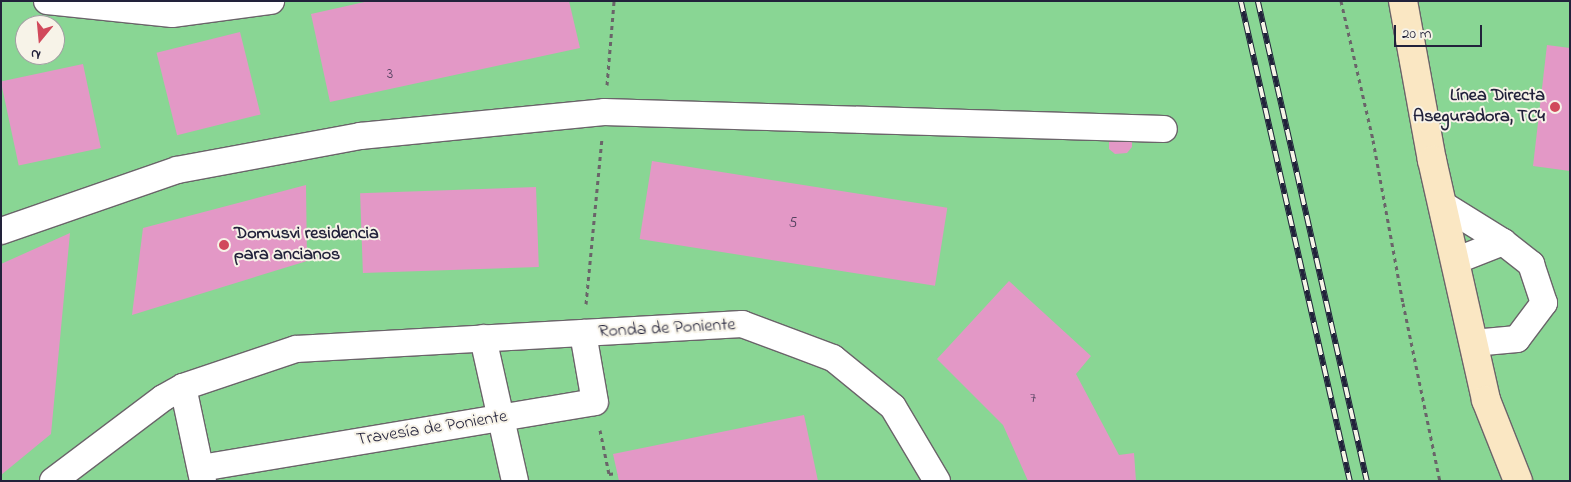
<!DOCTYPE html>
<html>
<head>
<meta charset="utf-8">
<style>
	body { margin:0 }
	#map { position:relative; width:1571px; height:482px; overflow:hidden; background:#f1debf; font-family:"Indie Flower",sans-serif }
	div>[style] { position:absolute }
	.green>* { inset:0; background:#89d694 }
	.building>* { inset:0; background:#e398c6; transform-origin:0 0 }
	.path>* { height:3px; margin-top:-1.5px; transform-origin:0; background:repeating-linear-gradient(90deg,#6a6469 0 4px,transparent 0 8px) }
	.roads { filter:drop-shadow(1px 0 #6a6469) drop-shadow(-1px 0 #6a6469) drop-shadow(0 1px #6a6469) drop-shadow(0 -1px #6a6469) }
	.street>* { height:26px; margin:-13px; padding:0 13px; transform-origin:13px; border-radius:13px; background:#fff }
	.secondary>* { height:28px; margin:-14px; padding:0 14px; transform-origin:14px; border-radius:14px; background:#fae7c3 }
	.rail>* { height:5.5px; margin-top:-2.75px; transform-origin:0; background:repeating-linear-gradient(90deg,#f7f3e8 0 11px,#22223b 0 22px); box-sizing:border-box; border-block:1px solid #22223b }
	.dots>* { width:14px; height:14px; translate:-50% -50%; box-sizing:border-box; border:2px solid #f7f3e8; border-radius:50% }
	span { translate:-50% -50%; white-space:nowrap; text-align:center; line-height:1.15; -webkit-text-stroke:4px #f7f3e8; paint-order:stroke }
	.number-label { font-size:15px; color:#52405e }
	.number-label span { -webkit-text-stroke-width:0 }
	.poi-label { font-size:18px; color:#22223b; font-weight:700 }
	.right { translate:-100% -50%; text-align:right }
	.left { translate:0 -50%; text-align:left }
	.street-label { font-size:18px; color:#22223b }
	.frame { position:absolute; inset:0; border:2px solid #22223b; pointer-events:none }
	.north { position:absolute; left:15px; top:15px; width:50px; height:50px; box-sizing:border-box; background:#f7f3e8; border:1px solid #a29fa3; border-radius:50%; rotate:197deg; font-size:14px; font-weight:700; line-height:20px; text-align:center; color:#22223b }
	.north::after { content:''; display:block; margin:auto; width:18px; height:22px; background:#d1495b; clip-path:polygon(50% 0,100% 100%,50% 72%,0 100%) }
	.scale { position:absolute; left:1394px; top:25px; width:88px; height:22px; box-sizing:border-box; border:2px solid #22223b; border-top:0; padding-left:6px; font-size:15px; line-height:18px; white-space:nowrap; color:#22223b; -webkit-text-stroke:4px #f7f3e8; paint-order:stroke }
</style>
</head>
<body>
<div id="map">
	<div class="green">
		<i style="clip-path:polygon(evenodd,1px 1px,1570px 1px,1570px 481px,1px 481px,1px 1px,25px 25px,55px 25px,55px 55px,25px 55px,25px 25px)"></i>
	</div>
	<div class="building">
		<i style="clip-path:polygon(369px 1px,569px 1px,580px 48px,330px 102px,311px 14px)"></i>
		<i style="left:240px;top:32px;width:85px;height:86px;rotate:76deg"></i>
		<i style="clip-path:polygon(1547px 45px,1570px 48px,1570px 171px,1533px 166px)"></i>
		<i style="left:83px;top:64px;width:86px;height:84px;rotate:78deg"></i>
		<i style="clip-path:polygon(1109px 138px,1132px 139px,1132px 147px,1127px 153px,1115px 154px,1109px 149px)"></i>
		<i style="left:652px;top:161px;width:299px;height:79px;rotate:9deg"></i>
		<i style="clip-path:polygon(306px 185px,307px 261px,132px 315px,143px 228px)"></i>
		<i style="left:536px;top:187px;width:80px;height:176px;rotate:88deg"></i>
		<i style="clip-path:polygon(70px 233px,51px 434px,1px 475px,1px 264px)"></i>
		<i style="clip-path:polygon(1009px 281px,1091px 356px,1076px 374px,1119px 455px,1134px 453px,1136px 481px,1028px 481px,1003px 425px,937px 359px)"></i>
		<i style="clip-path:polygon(804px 415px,818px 481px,619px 481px,613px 454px)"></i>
	</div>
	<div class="path">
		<i style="left:1341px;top:1px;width:143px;rotate:77deg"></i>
		<i style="left:1373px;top:140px;width:166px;rotate:79.6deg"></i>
		<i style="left:1403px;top:303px;width:182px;rotate:78.3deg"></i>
		<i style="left:607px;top:85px;width:84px;rotate:-85.2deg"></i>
		<i style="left:586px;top:304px;width:166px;rotate:-84.5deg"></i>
		<i style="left:600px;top:430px;width:45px;rotate:78.4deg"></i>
		<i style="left:609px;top:474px;width:8px;rotate:-7deg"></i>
	</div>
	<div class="roads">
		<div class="street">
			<i style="left:47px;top:1px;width:126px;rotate:5.9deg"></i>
			<i style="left:172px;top:14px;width:100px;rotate:-7.5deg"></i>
			<i style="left:1442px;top:204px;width:72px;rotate:31.9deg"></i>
			<i style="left:1503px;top:242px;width:36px;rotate:38deg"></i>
			<i style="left:1531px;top:264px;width:41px;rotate:71.6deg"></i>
			<i style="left:1544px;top:303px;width:45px;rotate:126.9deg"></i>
			<i style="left:1517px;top:339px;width:44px;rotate:174.8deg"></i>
			<i style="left:1px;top:231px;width:186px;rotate:-19.1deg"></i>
			<i style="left:177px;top:170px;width:186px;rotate:-10.5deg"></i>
			<i style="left:360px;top:136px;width:245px;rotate:-5.6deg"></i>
			<i style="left:604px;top:112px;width:560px;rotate:1.74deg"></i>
			<i style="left:1455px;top:261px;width:52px;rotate:-21.6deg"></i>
			<i style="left:483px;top:338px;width:147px;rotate:77.4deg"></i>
			<i style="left:183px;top:387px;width:96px;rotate:78deg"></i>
			<i style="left:201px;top:468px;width:399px;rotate:-9.5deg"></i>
			<i style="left:595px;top:402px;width:70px;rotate:-99.9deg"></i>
			<i style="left:53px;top:481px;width:138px;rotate:-37deg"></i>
			<i style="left:163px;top:398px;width:23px;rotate:-29deg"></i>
			<i style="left:183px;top:387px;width:119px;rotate:-18.6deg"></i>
			<i style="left:296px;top:349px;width:447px;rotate:-3.2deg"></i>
			<i style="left:742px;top:324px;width:97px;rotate:20.5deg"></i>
			<i style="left:833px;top:358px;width:77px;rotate:39.2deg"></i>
			<i style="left:893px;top:407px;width:86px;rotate:59.3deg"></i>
		</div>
		<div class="secondary">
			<i style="left:1403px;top:1px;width:162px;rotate:79.7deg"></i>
			<i style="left:1432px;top:160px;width:246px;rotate:77.3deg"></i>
			<i style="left:1486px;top:400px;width:87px;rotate:68.4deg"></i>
		</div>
	</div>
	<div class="rail">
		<i style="left:1241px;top:1px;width:492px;rotate:77.2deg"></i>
		<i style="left:1258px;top:1px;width:492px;rotate:77.2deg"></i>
	</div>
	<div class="dots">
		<i style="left:1555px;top:107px;background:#d1495b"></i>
		<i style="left:224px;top:245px;background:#d1495b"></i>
	</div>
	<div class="number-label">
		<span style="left:390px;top:75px">3</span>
		<span style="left:793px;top:224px">5</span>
		<span style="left:1033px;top:399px">7</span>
	</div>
	<div class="poi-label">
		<span class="right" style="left:1545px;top:107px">Línea Directa<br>Aseguradora, TC4</span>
		<span class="left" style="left:234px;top:245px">Domusvi residencia<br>para ancianos</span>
	</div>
	<div class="street-label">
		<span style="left:667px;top:329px;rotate:-3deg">Ronda de Poniente</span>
		<span style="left:432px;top:429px;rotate:-9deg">Travesía de Poniente</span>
	</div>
	<div class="frame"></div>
	<div class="north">N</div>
	<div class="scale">20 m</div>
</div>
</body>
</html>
